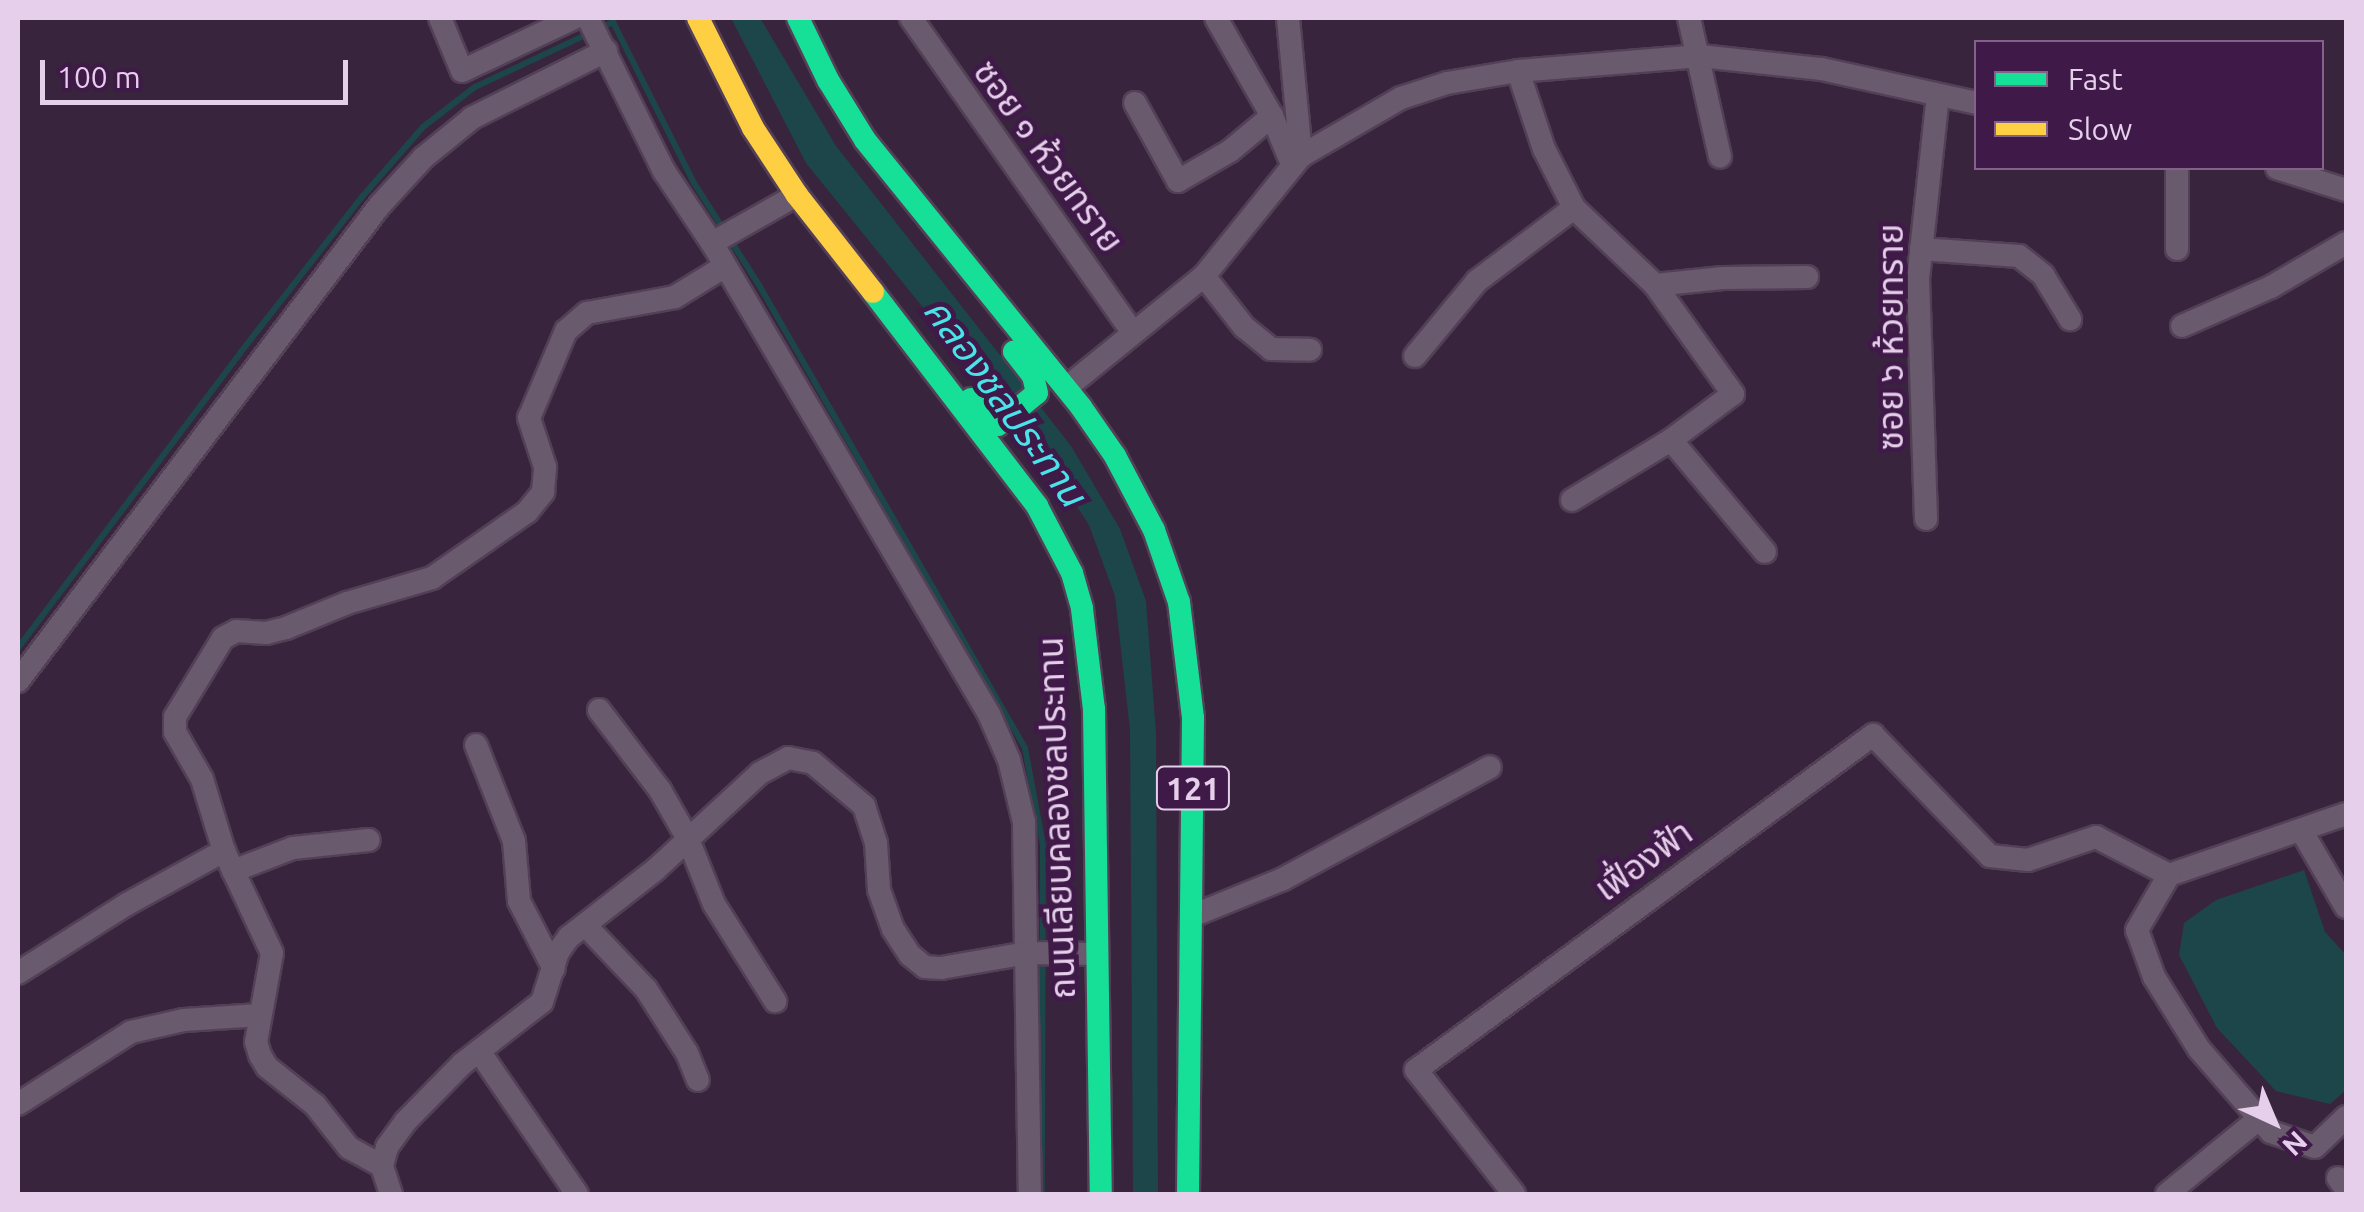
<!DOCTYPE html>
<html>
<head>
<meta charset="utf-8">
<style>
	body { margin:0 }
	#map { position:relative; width:2364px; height:1212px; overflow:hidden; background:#39243e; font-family:Ubuntu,"Noto Sans Thai",sans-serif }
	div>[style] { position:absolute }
	.water>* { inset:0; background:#1d464a }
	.stream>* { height:6px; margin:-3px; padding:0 3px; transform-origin:3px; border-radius:3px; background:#1d464a }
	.roads { filter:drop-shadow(2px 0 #534057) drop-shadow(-2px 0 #534057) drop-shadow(0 2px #534057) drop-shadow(0 -2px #534057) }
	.street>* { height:22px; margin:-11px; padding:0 11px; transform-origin:11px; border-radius:11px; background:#695a6d }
	.fast>* { height:22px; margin:-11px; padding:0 11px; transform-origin:11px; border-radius:11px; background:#16e098 }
	.slow>* { height:22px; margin:-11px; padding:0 11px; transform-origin:11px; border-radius:11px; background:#ffcf43 }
	span { translate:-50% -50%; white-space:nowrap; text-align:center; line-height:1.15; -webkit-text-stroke:10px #3f1a48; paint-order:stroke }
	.shield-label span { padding:2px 8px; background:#3f1a48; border:2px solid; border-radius:8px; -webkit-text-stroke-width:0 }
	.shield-label { font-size:32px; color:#e6cfeb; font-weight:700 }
	.street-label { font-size:35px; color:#e6cfeb }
	.water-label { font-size:38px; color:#4be3ea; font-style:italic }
	.frame { position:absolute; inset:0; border:20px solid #e6cfeb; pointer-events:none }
	.legend { position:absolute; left:1974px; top:40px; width:350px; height:130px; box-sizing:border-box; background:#3f1a48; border:2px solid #826289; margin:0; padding:12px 18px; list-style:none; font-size:30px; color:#e6cfeb }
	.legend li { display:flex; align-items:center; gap:20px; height:50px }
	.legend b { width:50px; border:2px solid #826289 }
	.north { position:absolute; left:2224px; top:1072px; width:100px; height:100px; -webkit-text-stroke:8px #3f1a48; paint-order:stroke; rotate:136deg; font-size:28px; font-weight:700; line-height:40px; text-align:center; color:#e6cfeb }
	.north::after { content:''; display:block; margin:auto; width:35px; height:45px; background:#e6cfeb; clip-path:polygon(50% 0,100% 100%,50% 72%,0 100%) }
	.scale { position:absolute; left:40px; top:60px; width:308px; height:45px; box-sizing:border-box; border:5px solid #e6cfeb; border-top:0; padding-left:12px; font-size:30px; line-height:35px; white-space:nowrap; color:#e6cfeb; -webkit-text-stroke:8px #3f1a48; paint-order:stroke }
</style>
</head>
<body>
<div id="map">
	<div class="water">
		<i style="clip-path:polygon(731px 18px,760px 18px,836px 146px,1071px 446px,1120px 529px,1146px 601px,1156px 733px,1158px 1194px,1133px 1194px,1130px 730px,1115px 596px,1089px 525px,1048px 462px,806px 163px)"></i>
		<i style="clip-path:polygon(2304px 870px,2325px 932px,2346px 955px,2346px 1090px,2330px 1104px,2276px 1091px,2217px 1028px,2179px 955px,2184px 923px,2216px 900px)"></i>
	</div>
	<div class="stream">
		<i style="left:611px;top:18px;width:185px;rotate:63.3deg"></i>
		<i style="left:694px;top:183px;width:121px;rotate:57.5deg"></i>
		<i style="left:759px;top:285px;width:534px;rotate:60.12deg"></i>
		<i style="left:1025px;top:748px;width:99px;rotate:79.5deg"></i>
		<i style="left:1043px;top:845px;width:349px;rotate:90.2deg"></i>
		<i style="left:18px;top:648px;width:369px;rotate:-53deg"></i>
		<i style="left:240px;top:353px;width:197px;rotate:-52deg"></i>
		<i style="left:361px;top:198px;width:94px;rotate:-48.9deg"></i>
		<i style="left:423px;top:127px;width:66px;rotate:-37.6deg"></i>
		<i style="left:475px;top:87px;width:153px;rotate:-25.2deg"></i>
	</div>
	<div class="roads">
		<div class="street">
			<i style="left:440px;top:18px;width:57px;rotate:67.5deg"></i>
			<i style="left:462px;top:71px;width:124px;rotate:-25.3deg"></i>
			<i style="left:588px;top:18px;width:171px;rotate:63.6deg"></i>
			<i style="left:664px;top:171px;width:87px;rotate:56.3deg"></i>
			<i style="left:712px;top:243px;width:546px;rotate:59.54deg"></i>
			<i style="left:989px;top:714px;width:50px;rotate:66.5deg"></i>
			<i style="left:1009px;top:760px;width:64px;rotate:76.4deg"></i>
			<i style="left:1024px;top:822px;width:372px;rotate:89.1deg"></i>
			<i style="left:911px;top:18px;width:385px;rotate:54.8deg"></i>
			<i style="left:1216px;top:18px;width:113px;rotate:60.3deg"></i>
			<i style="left:1272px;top:116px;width:52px;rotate:67.4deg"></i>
			<i style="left:1288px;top:18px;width:139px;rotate:84.6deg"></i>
			<i style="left:1689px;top:18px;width:142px;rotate:77.4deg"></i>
			<i style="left:1518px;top:71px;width:82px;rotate:71.6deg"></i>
			<i style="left:1544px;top:149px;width:66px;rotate:63deg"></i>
			<i style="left:1574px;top:208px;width:112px;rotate:43.5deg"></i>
			<i style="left:1655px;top:285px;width:134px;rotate:54.4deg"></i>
			<i style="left:1733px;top:394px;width:77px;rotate:143.4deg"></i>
			<i style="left:1671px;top:440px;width:146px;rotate:50deg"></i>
			<i style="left:1135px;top:103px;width:89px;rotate:61.1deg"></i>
			<i style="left:1178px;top:181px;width:60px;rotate:-30deg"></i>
			<i style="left:1230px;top:151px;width:55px;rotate:-39.8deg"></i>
			<i style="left:2177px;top:168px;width:81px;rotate:90deg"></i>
			<i style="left:2277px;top:168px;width:72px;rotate:17.7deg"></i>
			<i style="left:712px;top:243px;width:98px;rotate:-29.5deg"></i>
			<i style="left:1921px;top:249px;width:98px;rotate:4.1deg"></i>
			<i style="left:2019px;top:256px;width:31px;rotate:38deg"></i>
			<i style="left:2043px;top:275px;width:52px;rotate:58.5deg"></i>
			<i style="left:1204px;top:276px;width:65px;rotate:51.9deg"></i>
			<i style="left:1244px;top:327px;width:35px;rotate:39deg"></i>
			<i style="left:1271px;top:349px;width:39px;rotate:1deg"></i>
			<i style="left:1655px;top:285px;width:68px;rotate:-5.9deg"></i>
			<i style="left:1723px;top:278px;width:84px;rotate:-0.7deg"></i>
			<i style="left:2182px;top:326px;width:97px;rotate:-23.7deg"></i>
			<i style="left:2271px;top:287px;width:87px;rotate:-30.4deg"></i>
			<i style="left:1415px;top:356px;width:97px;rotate:-50.4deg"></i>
			<i style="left:1477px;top:281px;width:121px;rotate:-37deg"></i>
			<i style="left:1066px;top:388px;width:178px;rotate:-39.1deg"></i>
			<i style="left:1204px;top:276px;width:154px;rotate:-51.1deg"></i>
			<i style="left:1301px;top:156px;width:116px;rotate:-30.1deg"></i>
			<i style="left:1401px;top:98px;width:48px;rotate:-18.1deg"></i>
			<i style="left:1447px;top:83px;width:72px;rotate:-9.6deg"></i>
			<i style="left:1518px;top:71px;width:183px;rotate:-4.7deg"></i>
			<i style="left:1700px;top:56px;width:123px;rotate:6.1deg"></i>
			<i style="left:1822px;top:69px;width:158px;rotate:12.4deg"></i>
			<i style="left:1572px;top:500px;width:116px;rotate:-31.2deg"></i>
			<i style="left:1926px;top:519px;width:240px;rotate:-91.9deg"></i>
			<i style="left:1918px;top:279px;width:184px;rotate:-83.8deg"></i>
			<i style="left:18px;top:681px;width:598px;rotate:-52.75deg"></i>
			<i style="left:380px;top:205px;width:64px;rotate:-47.5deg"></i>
			<i style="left:423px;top:158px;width:63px;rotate:-39.2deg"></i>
			<i style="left:472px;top:118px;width:150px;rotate:-26.6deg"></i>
			<i style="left:599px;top:710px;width:101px;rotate:52.7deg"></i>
			<i style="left:660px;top:790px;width:56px;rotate:60.3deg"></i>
			<i style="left:688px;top:839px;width:70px;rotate:68.2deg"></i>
			<i style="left:714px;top:904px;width:115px;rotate:57.8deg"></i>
			<i style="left:476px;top:745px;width:103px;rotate:68.4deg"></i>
			<i style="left:514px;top:841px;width:60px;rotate:85.2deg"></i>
			<i style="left:519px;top:901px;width:76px;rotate:62.8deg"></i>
			<i style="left:2346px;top:814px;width:187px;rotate:161deg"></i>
			<i style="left:2169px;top:875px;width:64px;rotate:120.2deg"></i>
			<i style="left:2137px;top:930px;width:50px;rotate:70.1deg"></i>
			<i style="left:2154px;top:977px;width:85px;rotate:58deg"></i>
			<i style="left:2199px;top:1049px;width:110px;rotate:49.1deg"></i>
			<i style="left:2271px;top:1132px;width:46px;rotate:18.8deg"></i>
			<i style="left:2315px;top:1147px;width:43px;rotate:-44.1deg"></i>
			<i style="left:2301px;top:830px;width:89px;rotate:59.7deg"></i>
			<i style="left:233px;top:871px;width:64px;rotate:-21deg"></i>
			<i style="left:293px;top:848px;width:76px;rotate:-6deg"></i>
			<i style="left:1192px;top:916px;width:98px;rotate:-22.1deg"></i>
			<i style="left:1283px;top:879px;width:235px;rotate:-28.4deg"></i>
			<i style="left:585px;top:925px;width:88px;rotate:46.4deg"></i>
			<i style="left:646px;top:989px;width:76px;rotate:57.4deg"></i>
			<i style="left:687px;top:1053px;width:29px;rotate:68deg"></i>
			<i style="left:18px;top:973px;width:129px;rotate:-32.3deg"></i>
			<i style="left:127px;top:904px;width:111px;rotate:-28.7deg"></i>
			<i style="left:479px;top:1051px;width:173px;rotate:55.6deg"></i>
			<i style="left:18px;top:1104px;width:134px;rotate:-32.5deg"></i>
			<i style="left:131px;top:1032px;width:54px;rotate:-12.8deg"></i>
			<i style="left:184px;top:1020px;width:76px;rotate:-3.8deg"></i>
			<i style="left:382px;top:1166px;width:38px;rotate:-151deg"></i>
			<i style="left:349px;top:1148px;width:55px;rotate:-128.3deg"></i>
			<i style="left:315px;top:1105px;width:61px;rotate:-141.6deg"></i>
			<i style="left:267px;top:1067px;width:14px;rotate:-120deg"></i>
			<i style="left:260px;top:1055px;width:14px;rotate:-107deg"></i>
			<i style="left:256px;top:1042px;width:90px;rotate:-79.8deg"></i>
			<i style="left:272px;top:953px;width:113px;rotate:-115.2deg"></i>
			<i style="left:224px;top:851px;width:75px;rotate:-107deg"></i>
			<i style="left:202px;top:779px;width:54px;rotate:-119.9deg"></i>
			<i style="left:175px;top:732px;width:15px;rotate:-90deg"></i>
			<i style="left:175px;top:717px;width:92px;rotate:-58.7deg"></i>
			<i style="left:223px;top:638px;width:15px;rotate:-28deg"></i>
			<i style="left:236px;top:631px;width:30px;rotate:4deg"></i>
			<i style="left:266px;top:633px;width:21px;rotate:-14deg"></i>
			<i style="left:286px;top:628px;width:66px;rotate:-22.3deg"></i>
			<i style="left:347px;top:603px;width:89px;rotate:-16.4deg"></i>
			<i style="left:432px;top:578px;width:116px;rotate:-34.8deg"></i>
			<i style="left:527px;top:512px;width:26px;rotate:-51deg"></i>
			<i style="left:543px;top:492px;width:25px;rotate:-85deg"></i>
			<i style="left:545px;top:467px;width:52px;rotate:-108.1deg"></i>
			<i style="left:529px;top:418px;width:95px;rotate:-67deg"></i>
			<i style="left:566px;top:331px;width:28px;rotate:-41deg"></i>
			<i style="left:587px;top:313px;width:89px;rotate:-10.3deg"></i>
			<i style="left:675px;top:297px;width:57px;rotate:-31.5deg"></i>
			<i style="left:2338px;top:1178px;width:14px;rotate:54deg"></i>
			<i style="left:391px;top:1194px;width:29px;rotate:-108deg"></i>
			<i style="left:382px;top:1166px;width:20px;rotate:-75deg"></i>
			<i style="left:387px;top:1147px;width:31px;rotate:-54deg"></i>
			<i style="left:405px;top:1122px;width:81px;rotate:-45.5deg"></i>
			<i style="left:462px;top:1064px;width:101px;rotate:-37.8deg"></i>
			<i style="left:542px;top:1002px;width:52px;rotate:-72.3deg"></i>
			<i style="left:558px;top:952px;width:19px;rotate:-54deg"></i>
			<i style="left:569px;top:937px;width:109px;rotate:-37.9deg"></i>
			<i style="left:655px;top:870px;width:143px;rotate:-42.7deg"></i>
			<i style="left:760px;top:773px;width:32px;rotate:-28deg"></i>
			<i style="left:788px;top:758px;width:25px;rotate:11deg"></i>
			<i style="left:813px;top:763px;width:67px;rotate:40.1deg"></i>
			<i style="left:864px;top:806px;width:39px;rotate:72deg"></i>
			<i style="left:876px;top:843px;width:47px;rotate:86.3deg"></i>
			<i style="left:879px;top:890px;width:41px;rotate:70.3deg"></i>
			<i style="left:893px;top:929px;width:31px;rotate:57deg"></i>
			<i style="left:910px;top:955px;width:19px;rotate:39deg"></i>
			<i style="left:925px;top:967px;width:16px;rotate:4deg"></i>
			<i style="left:941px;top:968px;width:87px;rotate:-9.9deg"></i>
			<i style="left:1027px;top:953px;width:69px;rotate:0.8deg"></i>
			<i style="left:1514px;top:1194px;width:158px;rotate:-128.3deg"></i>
			<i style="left:1416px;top:1070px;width:567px;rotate:-36.24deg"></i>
			<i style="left:1873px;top:735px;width:168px;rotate:46deg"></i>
			<i style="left:1990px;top:856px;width:38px;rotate:6deg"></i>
			<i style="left:2028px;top:860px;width:72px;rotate:-18.7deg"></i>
			<i style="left:2096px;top:837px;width:82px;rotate:27.5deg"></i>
			<i style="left:2167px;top:1194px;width:120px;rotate:-39.3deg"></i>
		</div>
		<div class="fast">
			<i style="left:798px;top:18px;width:69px;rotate:64.2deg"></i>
			<i style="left:828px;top:80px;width:70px;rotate:58.3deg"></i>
			<i style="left:865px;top:140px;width:343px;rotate:51deg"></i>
			<i style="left:1081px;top:407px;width:60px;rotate:55.2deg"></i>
			<i style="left:1115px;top:456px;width:84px;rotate:62.2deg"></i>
			<i style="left:1154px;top:530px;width:76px;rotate:70.9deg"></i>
			<i style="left:1179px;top:602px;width:117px;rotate:83.1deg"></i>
			<i style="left:1193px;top:718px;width:476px;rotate:90.6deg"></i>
			<i style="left:873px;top:292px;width:270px;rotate:52.5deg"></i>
			<i style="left:1037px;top:506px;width:76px;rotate:62.4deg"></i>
			<i style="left:1072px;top:573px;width:37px;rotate:74deg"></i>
			<i style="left:1082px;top:609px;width:101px;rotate:83.2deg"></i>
			<i style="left:1094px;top:709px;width:485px;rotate:89.2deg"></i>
			<i style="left:971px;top:399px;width:29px;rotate:52deg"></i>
			<i style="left:989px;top:422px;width:9px;rotate:18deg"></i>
			<i style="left:998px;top:425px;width:50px;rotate:-39.4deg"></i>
			<i style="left:1037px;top:393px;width:17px;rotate:-103deg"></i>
			<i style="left:1033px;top:376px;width:31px;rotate:-128deg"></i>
		</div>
		<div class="slow">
			<i style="left:698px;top:18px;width:123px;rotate:63.4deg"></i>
			<i style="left:753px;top:128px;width:80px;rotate:56.7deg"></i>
			<i style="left:797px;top:195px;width:123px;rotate:51.9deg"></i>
		</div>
	</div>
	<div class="shield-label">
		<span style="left:1193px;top:788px">121</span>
	</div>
	<div class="street-label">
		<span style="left:1049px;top:156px;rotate:54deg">ซอย ๑ ห้วยทราย</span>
		<span style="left:1890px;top:337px;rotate:-90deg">ซอย ๖ ห้วยทราย</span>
		<span style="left:1056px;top:818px;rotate:-92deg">ถนนเลียบคลองชลประทาน</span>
		<span style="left:1643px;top:860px;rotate:-36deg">เฟื่องฟ้า</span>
	</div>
	<div class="water-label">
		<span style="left:1005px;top:402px;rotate:54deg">คลองชลประทาน</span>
	</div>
	<div class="frame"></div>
	<ul class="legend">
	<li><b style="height:12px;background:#16e098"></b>Fast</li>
	<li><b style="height:12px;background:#ffcf43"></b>Slow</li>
	</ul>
	<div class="north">N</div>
	<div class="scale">100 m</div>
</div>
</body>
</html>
